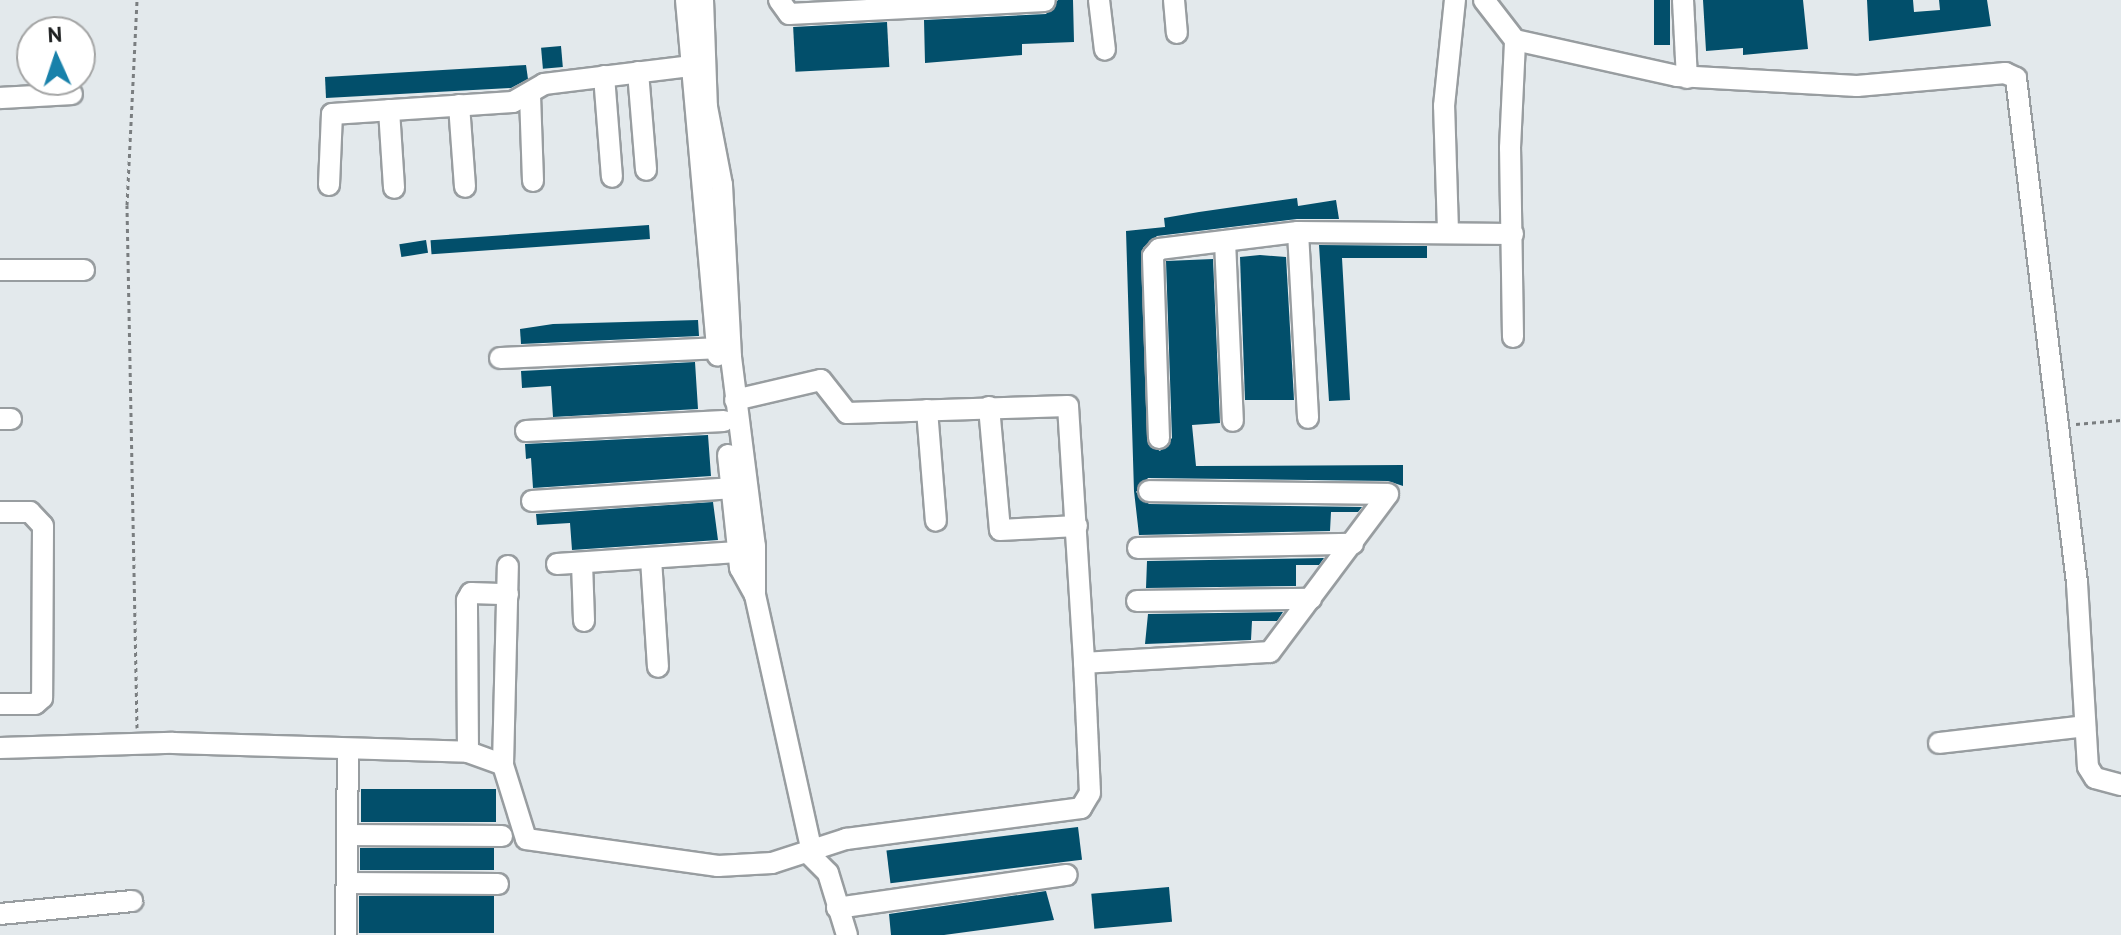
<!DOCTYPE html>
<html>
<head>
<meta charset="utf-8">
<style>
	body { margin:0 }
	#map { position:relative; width:2121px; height:935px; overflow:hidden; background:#e3e9ec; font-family:"PT Sans",sans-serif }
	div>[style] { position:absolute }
	.building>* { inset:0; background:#024f6b; transform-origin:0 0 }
	.path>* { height:3px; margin-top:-1.5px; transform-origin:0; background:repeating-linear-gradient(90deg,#7a7e80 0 4px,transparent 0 8px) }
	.roads { filter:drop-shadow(2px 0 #989da0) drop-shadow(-2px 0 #989da0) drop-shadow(0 2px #989da0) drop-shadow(0 -2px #989da0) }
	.minor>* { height:20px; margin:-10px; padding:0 10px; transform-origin:10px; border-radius:10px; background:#fff }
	span { translate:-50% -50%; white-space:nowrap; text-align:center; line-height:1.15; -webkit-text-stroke:8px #fff; paint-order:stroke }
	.north { position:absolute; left:16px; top:16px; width:80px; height:80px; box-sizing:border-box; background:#fff; border:2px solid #a4a5a5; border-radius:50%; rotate:357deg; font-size:22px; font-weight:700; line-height:32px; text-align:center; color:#1c1e1f }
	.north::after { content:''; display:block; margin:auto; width:28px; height:36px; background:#1881aa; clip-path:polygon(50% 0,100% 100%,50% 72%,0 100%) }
</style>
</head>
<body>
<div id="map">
	<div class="building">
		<i style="clip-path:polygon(1058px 0,1073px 0,1074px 42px,1022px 44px,1022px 55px,925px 63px,924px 20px,1046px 14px)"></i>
		<i style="left:1654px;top:0;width:16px;height:45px"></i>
		<i style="clip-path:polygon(1703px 0,1803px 0,1808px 49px,1743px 55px,1743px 48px,1706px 51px)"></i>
		<i style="clip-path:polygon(1867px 0,1913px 0,1914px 12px,1940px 10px,1939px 0,1987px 0,1991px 26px,1869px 41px)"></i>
		<i style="left:887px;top:22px;width:45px;height:94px;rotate:87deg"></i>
		<i style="left:561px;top:46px;width:21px;height:20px;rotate:85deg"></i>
		<i style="clip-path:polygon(526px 65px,528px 79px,511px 88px,326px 98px,325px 77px)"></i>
		<i style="clip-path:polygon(1297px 198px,1298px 206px,1336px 200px,1339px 219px,1297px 219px,1157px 236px,1143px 248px,1148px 444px,1160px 451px,1172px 438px,1166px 261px,1213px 259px,1220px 423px,1192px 425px,1196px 466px,1403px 465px,1403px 486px,1388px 481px,1148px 478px,1136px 492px,1149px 504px,1362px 507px,1358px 512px,1331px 512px,1330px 531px,1139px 535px,1134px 491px,1126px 231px,1165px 227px,1164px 218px,1199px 212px)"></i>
		<i style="left:649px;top:225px;width:14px;height:219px;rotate:86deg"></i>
		<i style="left:426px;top:240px;width:13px;height:27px;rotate:81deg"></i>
		<i style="clip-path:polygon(1319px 245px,1427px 246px,1427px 258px,1342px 258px,1350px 400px,1329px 401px)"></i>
		<i style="clip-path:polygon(1260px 255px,1286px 257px,1294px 400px,1245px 400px,1240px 257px)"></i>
		<i style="clip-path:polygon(698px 320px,699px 336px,521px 344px,520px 329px,553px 324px)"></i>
		<i style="clip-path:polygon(695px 362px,698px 409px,553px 417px,551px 386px,522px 388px,521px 371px)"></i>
		<i style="clip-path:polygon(708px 435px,711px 476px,533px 488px,531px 458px,526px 459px,525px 444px)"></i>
		<i style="clip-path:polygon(713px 502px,718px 540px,572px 550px,570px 523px,537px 525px,536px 514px)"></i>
		<i style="clip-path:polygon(1324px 558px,1319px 565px,1296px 565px,1296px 586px,1146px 588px,1147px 561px)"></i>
		<i style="clip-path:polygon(1283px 612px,1277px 621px,1252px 621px,1251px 640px,1145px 644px,1148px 614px)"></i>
		<i style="left:361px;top:789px;width:135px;height:33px"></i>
		<i style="left:1078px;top:827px;width:33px;height:193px;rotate:83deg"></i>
		<i style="left:360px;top:848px;width:134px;height:22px"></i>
		<i style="left:1169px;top:887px;width:35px;height:78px;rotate:85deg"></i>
		<i style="clip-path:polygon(1046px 891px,1054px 920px,944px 935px,891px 935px,889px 914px)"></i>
		<i style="left:359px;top:896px;width:135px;height:37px"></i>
	</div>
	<div class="path">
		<i style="left:2076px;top:424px;width:45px;rotate:-5.1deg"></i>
		<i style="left:137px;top:728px;width:523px;rotate:-91.1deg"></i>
		<i style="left:127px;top:205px;width:205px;rotate:-87.2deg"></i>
	</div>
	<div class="roads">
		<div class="minor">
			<i style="left:686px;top:0;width:357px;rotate:84.9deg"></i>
			<i style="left:703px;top:0;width:107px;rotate:87.9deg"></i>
			<i style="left:707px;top:107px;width:79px;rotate:79.1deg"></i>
			<i style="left:722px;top:185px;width:172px;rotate:87deg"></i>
			<i style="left:731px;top:357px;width:191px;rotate:82.8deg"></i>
			<i style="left:755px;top:546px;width:49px;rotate:90deg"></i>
			<i style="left:755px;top:595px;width:258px;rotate:77.5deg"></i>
			<i style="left:779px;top:0;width:17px;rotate:54deg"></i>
			<i style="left:789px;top:14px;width:256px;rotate:-2.9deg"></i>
			<i style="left:1099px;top:0;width:50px;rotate:83.2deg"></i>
			<i style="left:1174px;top:0;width:33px;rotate:85deg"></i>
			<i style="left:1484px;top:0;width:51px;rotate:52.2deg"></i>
			<i style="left:1515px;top:40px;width:166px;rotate:12.5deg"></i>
			<i style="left:1677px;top:76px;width:180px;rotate:3.2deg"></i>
			<i style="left:1857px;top:86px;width:149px;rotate:-5deg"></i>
			<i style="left:2005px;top:73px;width:12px;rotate:24deg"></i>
			<i style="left:2016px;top:78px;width:509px;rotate:83.11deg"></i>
			<i style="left:2077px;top:583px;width:184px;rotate:86.6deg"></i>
			<i style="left:2088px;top:767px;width:13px;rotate:58deg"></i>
			<i style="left:2095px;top:778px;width:27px;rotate:15deg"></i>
			<i style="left:1683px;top:0;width:78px;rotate:87.1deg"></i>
			<i style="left:638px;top:72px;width:98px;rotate:85.3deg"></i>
			<i style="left:604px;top:76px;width:101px;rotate:85.5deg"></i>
			<i style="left:530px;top:95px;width:86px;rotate:88deg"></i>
			<i style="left:0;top:98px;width:72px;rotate:-3.2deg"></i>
			<i style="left:459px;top:105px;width:82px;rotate:85.8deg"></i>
			<i style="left:389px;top:110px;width:78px;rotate:86.3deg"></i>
			<i style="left:329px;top:185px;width:71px;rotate:-87.6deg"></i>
			<i style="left:332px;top:114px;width:181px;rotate:-3.8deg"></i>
			<i style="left:513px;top:102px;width:36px;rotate:-30deg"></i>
			<i style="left:544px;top:84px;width:147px;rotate:-7deg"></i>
			<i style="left:1448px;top:231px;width:125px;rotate:-91.8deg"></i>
			<i style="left:1444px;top:106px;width:107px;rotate:-84.1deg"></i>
			<i style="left:1298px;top:232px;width:186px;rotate:86.9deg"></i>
			<i style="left:1225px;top:241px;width:180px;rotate:87.5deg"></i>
			<i style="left:0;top:270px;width:84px"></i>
			<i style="left:1513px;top:337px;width:189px;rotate:-90.9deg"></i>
			<i style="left:1510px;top:148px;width:108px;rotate:-87.3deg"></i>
			<i style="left:500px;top:358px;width:217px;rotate:-2.6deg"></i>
			<i style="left:735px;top:400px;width:88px;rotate:-13.1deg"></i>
			<i style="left:821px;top:380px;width:42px;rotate:51.8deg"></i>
			<i style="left:847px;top:413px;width:221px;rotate:-1.8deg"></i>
			<i style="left:1068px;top:406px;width:257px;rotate:86.4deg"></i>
			<i style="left:989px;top:407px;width:123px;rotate:84.9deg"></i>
			<i style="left:1000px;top:530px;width:77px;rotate:-3deg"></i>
			<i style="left:927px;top:410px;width:111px;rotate:85.4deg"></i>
			<i style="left:0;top:419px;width:11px"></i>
			<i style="left:526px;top:431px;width:198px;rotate:-2.9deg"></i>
			<i style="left:1159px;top:438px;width:182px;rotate:-91.9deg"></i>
			<i style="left:1153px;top:256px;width:9px;rotate:-49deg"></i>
			<i style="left:1159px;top:249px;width:140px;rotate:-7deg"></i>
			<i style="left:1298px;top:232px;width:215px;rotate:0.5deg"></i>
			<i style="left:728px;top:455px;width:114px;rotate:83.9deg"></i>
			<i style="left:740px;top:568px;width:31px;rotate:61deg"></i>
			<i style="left:532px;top:501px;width:199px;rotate:-3.7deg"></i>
			<i style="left:0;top:512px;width:30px"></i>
			<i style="left:30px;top:512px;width:19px;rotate:47deg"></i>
			<i style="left:43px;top:526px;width:172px;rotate:90.3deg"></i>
			<i style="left:42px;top:698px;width:9px;rotate:139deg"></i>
			<i style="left:35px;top:704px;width:35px;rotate:180deg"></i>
			<i style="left:1138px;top:548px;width:215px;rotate:-1.1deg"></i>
			<i style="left:651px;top:559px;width:108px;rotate:86.3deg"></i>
			<i style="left:582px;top:563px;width:58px;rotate:88deg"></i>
			<i style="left:557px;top:564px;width:181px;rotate:-3.8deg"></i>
			<i style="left:1137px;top:601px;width:174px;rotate:-0.7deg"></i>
			<i style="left:1939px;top:743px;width:147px;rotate:-6.6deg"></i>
			<i style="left:0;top:748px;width:173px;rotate:-1.7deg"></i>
			<i style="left:173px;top:743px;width:295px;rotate:1.7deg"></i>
			<i style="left:468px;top:752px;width:37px;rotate:20deg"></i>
			<i style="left:503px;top:765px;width:77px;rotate:72.7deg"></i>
			<i style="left:526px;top:839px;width:194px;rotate:8deg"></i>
			<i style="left:718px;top:866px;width:54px;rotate:-3.2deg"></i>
			<i style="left:772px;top:863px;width:78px;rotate:-18deg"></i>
			<i style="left:846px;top:839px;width:237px;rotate:-7.5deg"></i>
			<i style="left:1081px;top:808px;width:17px;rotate:-59deg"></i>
			<i style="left:1090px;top:793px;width:130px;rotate:-92.6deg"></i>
			<i style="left:1084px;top:663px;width:186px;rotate:-3.4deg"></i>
			<i style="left:1270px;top:652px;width:197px;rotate:-53.2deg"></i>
			<i style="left:1388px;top:494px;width:239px;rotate:-179.3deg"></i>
			<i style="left:468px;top:752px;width:152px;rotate:-90.4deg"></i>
			<i style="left:467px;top:600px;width:8px;rotate:-60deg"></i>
			<i style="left:471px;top:593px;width:37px;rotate:2deg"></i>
			<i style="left:503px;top:765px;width:199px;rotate:-88.6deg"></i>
			<i style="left:347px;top:835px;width:155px;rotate:0.4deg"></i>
			<i style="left:808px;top:853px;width:28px;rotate:45deg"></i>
			<i style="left:828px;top:873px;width:65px;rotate:73deg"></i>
			<i style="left:347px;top:883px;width:151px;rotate:0.4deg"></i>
			<i style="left:837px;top:908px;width:232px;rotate:-8.2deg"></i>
			<i style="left:0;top:914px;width:133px;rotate:-5.6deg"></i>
			<i style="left:346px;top:935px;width:185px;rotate:-89.4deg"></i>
		</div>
	</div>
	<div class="north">N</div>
</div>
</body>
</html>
